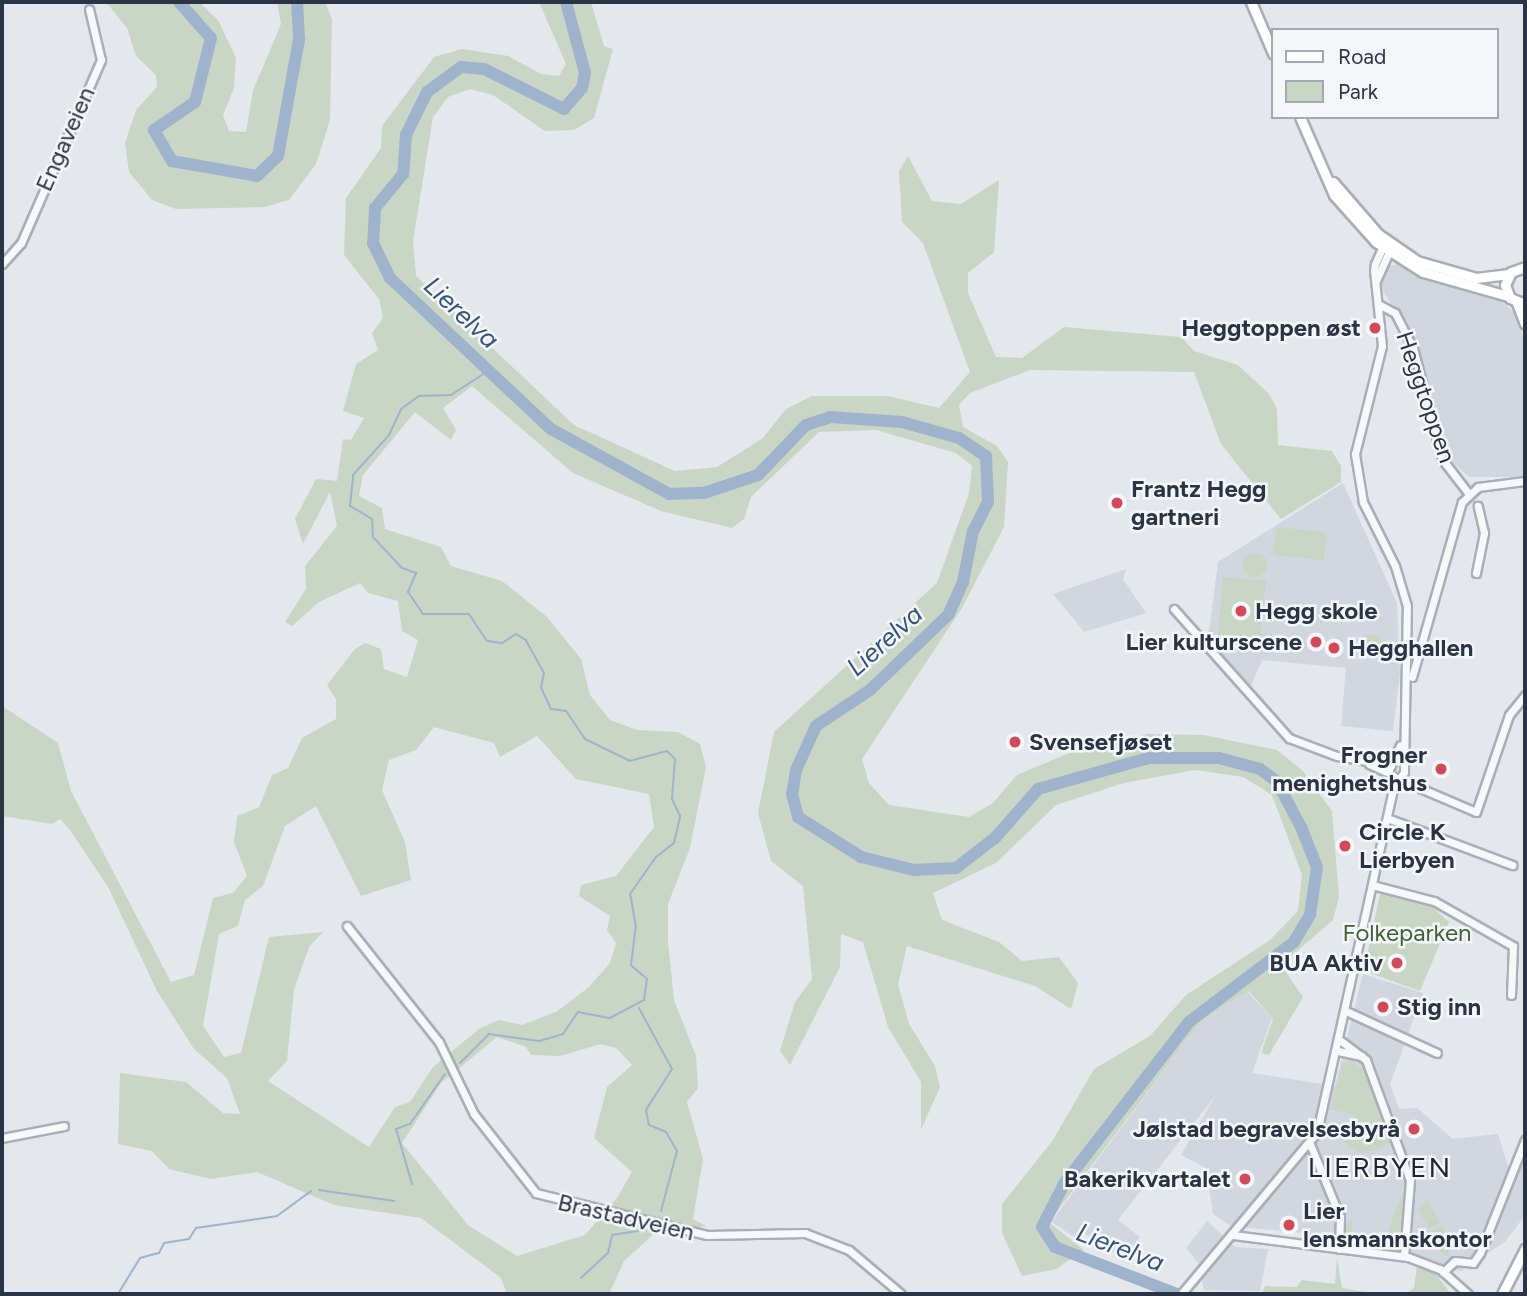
<!DOCTYPE html>
<html>
<head>
<meta charset="utf-8">
<style>
	body { margin:0 }
	#map { position:relative; width:1527px; height:1296px; overflow:hidden; background:#e4e7ec; font-family:Figtree,sans-serif }
	div>[style] { position:absolute }
	.built>* { inset:0; background:#d2d6de }
	.green>* { inset:0; background:#c9d6c5; transform-origin:0 0 }
	.round { border-radius:50% }
	.stream>* { height:2px; margin:-1px; padding:0 1px; transform-origin:1px; border-radius:1px; background:#9fb4cc }
	.river>* { height:12px; margin:-6px; padding:0 6px; transform-origin:6px; border-radius:6px; background:#9fb4cc }
	.roads { filter:drop-shadow(2px 0 #a9aeb7) drop-shadow(-2px 0 #a9aeb7) drop-shadow(0 2px #a9aeb7) drop-shadow(0 -2px #a9aeb7) }
	.minor>* { height:7px; margin:-3.5px; padding:0 3.5px; transform-origin:3.5px; border-radius:3.5px; background:#f7f8fa }
	.major>* { height:9px; margin:-4.5px; padding:0 4.5px; transform-origin:4.5px; border-radius:4.5px; background:#fff }
	.dots>* { width:19px; height:19px; translate:-50% -50%; box-sizing:border-box; border:4px solid #f4f6f9; border-radius:50% }
	span { translate:-50% -50%; white-space:nowrap; text-align:center; line-height:1.15; -webkit-text-stroke:5px #f4f6f9; paint-order:stroke }
	.street-label { font-size:24px; color:#2b3445 }
	.poi-label { font-size:24px; color:#2b3445; font-weight:700 }
	.right { translate:-100% -50%; text-align:right }
	.left { translate:0 -50%; text-align:left }
	.park-label { font-size:24px; color:#3f6138 }
	.water-label { font-size:26px; color:#34527a; font-style:italic }
	.quarter-label { font-size:28px; color:#1d2536; letter-spacing:2px }
	.frame { position:absolute; inset:0; border:4px solid #2b3445; pointer-events:none }
	.legend { position:absolute; left:1271px; top:28px; width:228px; height:91px; box-sizing:border-box; background:#f4f6f9; border:2px solid #a4a8b1; margin:0; padding:9px 12px; list-style:none; font-size:21px; color:#2b3445 }
	.legend li { display:flex; align-items:center; gap:14px; height:35px }
	.legend b { width:35px; border:2px solid #a4a8b1 }
</style>
</head>
<body>
<div id="map">
	<div class="built">
		<i style="clip-path:polygon(1399px 264px,1497px 298px,1514px 312px,1524px 339px,1525px 477px,1469px 477px,1445px 455px,1415px 344px,1379px 284px,1386px 266px)"></i>
		<i style="clip-path:polygon(1343px 483px,1397px 603px,1400px 673px,1393px 731px,1341px 726px,1346px 668px,1262px 660px,1249px 690px,1208px 640px,1218px 562px)"></i>
		<i style="clip-path:polygon(1126px 569px,1123px 579px,1146px 613px,1084px 632px,1053px 594px)"></i>
		<i style="clip-path:polygon(1363px 974px,1423px 993px,1390px 1084px,1399px 1109px,1417px 1108px,1453px 1139px,1498px 1134px,1508px 1166px,1525px 1167px,1525px 1215px,1506px 1241px,1461px 1271px,1342px 1237px,1231px 1226px,1213px 1214px,1206px 1168px,1181px 1155px,1216px 1095px,1118px 1220px,1140px 1237px,1125px 1259px,1084px 1233px,1076px 1238px,1051px 1222px,1202px 1020px,1248px 992px,1272px 1018px,1252px 1073px,1335px 1086px)"></i>
		<i style="clip-path:polygon(1207px 1221px,1235px 1247px,1268px 1249px,1260px 1291px,1204px 1290px,1198px 1263px,1186px 1248px)"></i>
	</div>
	<div class="green">
		<i style="clip-path:polygon(106px 2px,199px 2px,218px 20px,236px 58px,234px 88px,223px 115px,229px 131px,246px 132px,253px 90px,281px 24px,277px 2px,325px 2px,332px 19px,330px 120px,316px 164px,289px 200px,264px 207px,176px 209px,152px 200px,129px 172px,125px 143px,136px 110px,157px 87px,156px 75px,136px 56px,127px 28px)"></i>
		<i style="clip-path:polygon(evenodd,539px 2px,591px 2px,604px 46px,613px 49px,594px 118px,574px 130px,545px 131px,493px 95px,470px 89px,448px 97px,433px 117px,413px 241px,416px 276px,574px 425px,675px 471px,717px 467px,763px 438px,786px 409px,812px 396px,888px 396px,939px 408px,970px 372px,923px 243px,902px 222px,899px 171px,908px 156px,932px 201px,961px 204px,999px 180px,994px 252px,968px 273px,968px 293px,996px 357px,1022px 358px,1064px 327px,1181px 337px,1194px 351px,1238px 365px,1269px 394px,1277px 409px,1278px 445px,1332px 451px,1341px 466px,1341px 482px,1281px 519px,1221px 444px,1194px 372px,1030px 370px,970px 393px,959px 405px,963px 427px,997px 446px,1008px 462px,1004px 527px,962px 608px,862px 759px,869px 783px,889px 805px,969px 817px,993px 803px,1017px 775px,1079px 749px,1146px 734px,1204px 735px,1277px 750px,1303px 771px,1332px 811px,1339px 897px,1333px 920px,1281px 965px,1303px 997px,1269px 1055px,1261px 1053px,1273px 1019px,1249px 991px,1202px 1020px,1055px 1214px,1050px 1223px,1084px 1250px,1056px 1269px,1022px 1276px,1002px 1233px,1002px 1204px,1053px 1140px,1094px 1069px,1150px 1036px,1186px 995px,1270px 940px,1298px 911px,1302px 875px,1272px 795px,1243px 777px,1195px 770px,1124px 783px,1056px 805px,996px 863px,933px 893px,942px 920px,999px 942px,1022px 961px,1059px 957px,1078px 983px,1071px 1009px,1035px 986px,907px 946px,898px 984px,909px 1024px,935px 1066px,940px 1087px,921px 1130px,921px 1082px,888px 1027px,863px 942px,841px 934px,840px 967px,790px 1065px,780px 1051px,795px 1002px,812px 979px,803px 886px,771px 861px,758px 813px,774px 732px,937px 583px,969px 493px,972px 466px,956px 453px,876px 430px,819px 432px,751px 497px,744px 519px,732px 528px,661px 511px,573px 473px,472px 386px,443px 408px,456px 430px,451px 440px,415px 412px,363px 475px,359px 496px,382px 508px,385px 529px,441px 547px,451px 566px,502px 581px,546px 616px,581px 659px,590px 695px,610px 720px,637px 730px,678px 732px,700px 744px,706px 767px,690px 848px,668px 904px,668px 941px,674px 1000px,696px 1056px,698px 1088px,687px 1102px,703px 1159px,693px 1219px,706px 1226px,655px 1233px,624px 1261px,609px 1294px,507px 1294px,501px 1278px,421px 1218px,334px 1205px,257px 1172px,211px 1179px,169px 1169px,152px 1151px,118px 1144px,120px 1073px,186px 1082px,223px 1113px,240px 1114px,227px 1078px,194px 1049px,157px 991px,108px 887px,70px 830px,60px 819px,52px 824px,2px 816px,2px 706px,58px 743px,71px 791px,171px 982px,194px 975px,213px 898px,233px 893px,247px 876px,234px 842px,237px 816px,259px 807px,272px 775px,288px 768px,302px 738px,336px 719px,336px 699px,327px 685px,355px 649px,365px 643px,381px 649px,384px 669px,407px 677px,418px 640px,402px 631px,398px 601px,368px 593px,360px 583px,319px 602px,292px 626px,285px 622px,306px 589px,305px 566px,337px 526px,330px 492px,303px 544px,295px 519px,316px 479px,337px 481px,343px 439px,351px 440px,364px 418px,343px 411px,356px 364px,378px 350px,372px 333px,383px 318px,379px 299px,344px 255px,346px 198px,381px 148px,382px 126px,434px 57px,462px 49px,508px 56px,541px 74px,559px 76px,566px 64px,539px 2px,434px 727px,494px 743px,500px 757px,537px 736px,576px 779px,649px 794px,654px 827px,616px 876px,581px 885px,579px 896px,610px 916px,607px 930px,616px 943px,610px 963px,589px 987px,556px 1012px,522px 1025px,499px 1020px,479px 1029px,433px 1067px,410px 1102px,395px 1107px,369px 1147px,268px 1081px,287px 1061px,294px 990px,309px 947px,323px 932px,269px 937px,241px 1053px,224px 1057px,203px 1026px,219px 934px,238px 926px,245px 900px,263px 886px,285px 826px,316px 806px,361px 896px,411px 880px,405px 842px,382px 790px,389px 760px,416px 750px,434px 727px,539px 2px,497px 1037px,526px 1047px,531px 1055px,560px 1056px,601px 1044px,616px 1048px,632px 1065px,607px 1087px,594px 1138px,632px 1172px,617px 1198px,585px 1235px,517px 1256px,468px 1225px,402px 1143px,441px 1083px,497px 1037px)"></i>
		<i style="left:1276px;top:527px;width:51px;height:28px;rotate:6deg"></i>
		<i class="round" style="left:1243px;top:553px;width:24px;height:24px"></i>
		<i style="left:1223px;top:577px;width:43px;height:64px;rotate:5deg"></i>
		<i class="round" style="left:1360px;top:634px;width:22px;height:22px"></i>
		<i style="clip-path:polygon(1381px 889px,1424px 900px,1449px 922px,1420px 991px,1364px 971px)"></i>
		<i style="clip-path:polygon(1350px 1059px,1365px 1071px,1391px 1144px,1362px 1154px,1344px 1143px,1355px 1115px,1330px 1109px,1342px 1064px)"></i>
		<i style="clip-path:polygon(1405px 1186px,1399px 1246px,1347px 1244px,1345px 1224px,1352px 1219px,1352px 1233px,1387px 1234px)"></i>
		<i style="clip-path:polygon(1428px 1201px,1440px 1223px,1429px 1228px,1418px 1210px)"></i>
		<i style="clip-path:polygon(1443px 1226px,1452px 1248px,1447px 1256px,1437px 1248px,1441px 1239px,1434px 1242px,1429px 1232px)"></i>
		<i style="clip-path:polygon(1337px 1257px,1342px 1288px,1377px 1294px,1262px 1294px,1265px 1286px,1297px 1287px,1302px 1280px,1335px 1284px)"></i>
		<i style="clip-path:polygon(1417px 1266px,1435px 1273px,1451px 1294px,1406px 1294px,1414px 1288px)"></i>
	</div>
	<div class="stream">
		<i style="left:639px;top:1008px;width:69px;rotate:61.6deg"></i>
		<i style="left:672px;top:1069px;width:49px;rotate:122.4deg"></i>
		<i style="left:646px;top:1110px;width:15px;rotate:79deg"></i>
		<i style="left:649px;top:1125px;width:18px;rotate:22deg"></i>
		<i style="left:666px;top:1132px;width:22px;rotate:60deg"></i>
		<i style="left:677px;top:1151px;width:62px;rotate:104.9deg"></i>
		<i style="left:460px;top:1063px;width:41px;rotate:-45deg"></i>
		<i style="left:489px;top:1034px;width:50px;rotate:8deg"></i>
		<i style="left:539px;top:1041px;width:25px;rotate:-16deg"></i>
		<i style="left:563px;top:1034px;width:27px;rotate:-56deg"></i>
		<i style="left:578px;top:1012px;width:33px;rotate:11deg"></i>
		<i style="left:610px;top:1018px;width:38px;rotate:-28deg"></i>
		<i style="left:644px;top:1000px;width:21px;rotate:-82deg"></i>
		<i style="left:647px;top:979px;width:21px;rotate:-139deg"></i>
		<i style="left:631px;top:965px;width:38px;rotate:-83deg"></i>
		<i style="left:636px;top:927px;width:34px;rotate:-100deg"></i>
		<i style="left:630px;top:894px;width:45px;rotate:-54.9deg"></i>
		<i style="left:656px;top:857px;width:23px;rotate:-38deg"></i>
		<i style="left:674px;top:843px;width:28px;rotate:-77deg"></i>
		<i style="left:680px;top:816px;width:19px;rotate:-115deg"></i>
		<i style="left:672px;top:799px;width:40px;rotate:-85.7deg"></i>
		<i style="left:675px;top:759px;width:11px;rotate:-135deg"></i>
		<i style="left:667px;top:751px;width:38px;rotate:165deg"></i>
		<i style="left:630px;top:761px;width:50px;rotate:-153.9deg"></i>
		<i style="left:585px;top:739px;width:34px;rotate:-124deg"></i>
		<i style="left:566px;top:711px;width:15px;rotate:-172deg"></i>
		<i style="left:551px;top:709px;width:23px;rotate:-115deg"></i>
		<i style="left:541px;top:688px;width:15px;rotate:-79deg"></i>
		<i style="left:544px;top:673px;width:38px;rotate:-119deg"></i>
		<i style="left:526px;top:640px;width:12px;rotate:-149deg"></i>
		<i style="left:516px;top:634px;width:17px;rotate:147deg"></i>
		<i style="left:502px;top:643px;width:15px;rotate:-172deg"></i>
		<i style="left:487px;top:641px;width:32px;rotate:-124deg"></i>
		<i style="left:469px;top:614px;width:46px;rotate:180deg"></i>
		<i style="left:423px;top:614px;width:27px;rotate:-124deg"></i>
		<i style="left:408px;top:592px;width:21px;rotate:-67deg"></i>
		<i style="left:416px;top:573px;width:15px;rotate:-160deg"></i>
		<i style="left:402px;top:568px;width:42px;rotate:-133.1deg"></i>
		<i style="left:373px;top:537px;width:18px;rotate:-93deg"></i>
		<i style="left:372px;top:519px;width:26px;rotate:-149deg"></i>
		<i style="left:350px;top:506px;width:31px;rotate:-84deg"></i>
		<i style="left:353px;top:475px;width:54px;rotate:-48deg"></i>
		<i style="left:389px;top:435px;width:29px;rotate:-65deg"></i>
		<i style="left:401px;top:409px;width:22px;rotate:-36deg"></i>
		<i style="left:419px;top:396px;width:32px;rotate:-2deg"></i>
		<i style="left:451px;top:395px;width:44px;rotate:-33deg"></i>
		<i style="left:412px;top:1184px;width:57px;rotate:-106.2deg"></i>
		<i style="left:396px;top:1129px;width:15px;rotate:-20deg"></i>
		<i style="left:410px;top:1124px;width:61px;rotate:-55deg"></i>
		<i style="left:319px;top:1190px;width:76px;rotate:8.3deg"></i>
		<i style="left:581px;top:1278px;width:37px;rotate:-43deg"></i>
		<i style="left:608px;top:1253px;width:18px;rotate:-77deg"></i>
		<i style="left:612px;top:1235px;width:32px;rotate:-9deg"></i>
		<i style="left:118px;top:1294px;width:42px;rotate:-58.6deg"></i>
		<i style="left:140px;top:1258px;width:20px;rotate:-15deg"></i>
		<i style="left:159px;top:1253px;width:11px;rotate:-63deg"></i>
		<i style="left:164px;top:1243px;width:25px;rotate:-9deg"></i>
		<i style="left:189px;top:1239px;width:13px;rotate:-58deg"></i>
		<i style="left:196px;top:1228px;width:82px;rotate:-8.4deg"></i>
		<i style="left:277px;top:1216px;width:42px;rotate:-36.3deg"></i>
	</div>
	<div class="river">
		<i style="left:179px;top:2px;width:48px;rotate:48.4deg"></i>
		<i style="left:211px;top:38px;width:66px;rotate:104deg"></i>
		<i style="left:195px;top:102px;width:50px;rotate:145.7deg"></i>
		<i style="left:154px;top:130px;width:36px;rotate:60deg"></i>
		<i style="left:172px;top:161px;width:86px;rotate:10deg"></i>
		<i style="left:257px;top:176px;width:29px;rotate:-44deg"></i>
		<i style="left:278px;top:156px;width:119px;rotate:-79.8deg"></i>
		<i style="left:299px;top:39px;width:37px;rotate:-93deg"></i>
		<i style="left:566px;top:2px;width:73px;rotate:75deg"></i>
		<i style="left:585px;top:73px;width:15px;rotate:101deg"></i>
		<i style="left:582px;top:88px;width:28px;rotate:131deg"></i>
		<i style="left:564px;top:109px;width:89px;rotate:-153.4deg"></i>
		<i style="left:484px;top:69px;width:23px;rotate:-175deg"></i>
		<i style="left:461px;top:67px;width:42px;rotate:143.7deg"></i>
		<i style="left:427px;top:92px;width:48px;rotate:116deg"></i>
		<i style="left:406px;top:135px;width:39px;rotate:94deg"></i>
		<i style="left:403px;top:174px;width:44px;rotate:129.5deg"></i>
		<i style="left:375px;top:208px;width:35px;rotate:93deg"></i>
		<i style="left:373px;top:243px;width:39px;rotate:64deg"></i>
		<i style="left:390px;top:278px;width:221px;rotate:43.2deg"></i>
		<i style="left:551px;top:429px;width:135px;rotate:28.8deg"></i>
		<i style="left:669px;top:494px;width:35px;rotate:-2deg"></i>
		<i style="left:704px;top:493px;width:57px;rotate:-18.4deg"></i>
		<i style="left:758px;top:475px;width:69px;rotate:-46.2deg"></i>
		<i style="left:806px;top:425px;width:26px;rotate:-18deg"></i>
		<i style="left:831px;top:417px;width:71px;rotate:4deg"></i>
		<i style="left:902px;top:422px;width:59px;rotate:15.7deg"></i>
		<i style="left:959px;top:438px;width:32px;rotate:34deg"></i>
		<i style="left:986px;top:456px;width:46px;rotate:87.5deg"></i>
		<i style="left:988px;top:502px;width:33px;rotate:117deg"></i>
		<i style="left:973px;top:531px;width:52px;rotate:101.1deg"></i>
		<i style="left:963px;top:582px;width:35px;rotate:114deg"></i>
		<i style="left:949px;top:614px;width:110px;rotate:136.1deg"></i>
		<i style="left:870px;top:690px;width:65px;rotate:146.3deg"></i>
		<i style="left:816px;top:726px;width:48px;rotate:114.4deg"></i>
		<i style="left:796px;top:770px;width:24px;rotate:99deg"></i>
		<i style="left:792px;top:794px;width:24px;rotate:75deg"></i>
		<i style="left:798px;top:817px;width:75px;rotate:32.4deg"></i>
		<i style="left:861px;top:857px;width:55px;rotate:13.8deg"></i>
		<i style="left:914px;top:870px;width:42px;rotate:-2.7deg"></i>
		<i style="left:956px;top:868px;width:49px;rotate:-37.6deg"></i>
		<i style="left:995px;top:838px;width:65px;rotate:-48.7deg"></i>
		<i style="left:1038px;top:789px;width:114px;rotate:-15.7deg"></i>
		<i style="left:1148px;top:758px;width:71px"></i>
		<i style="left:1219px;top:758px;width:42px;rotate:15deg"></i>
		<i style="left:1260px;top:769px;width:21px;rotate:37deg"></i>
		<i style="left:1277px;top:782px;width:51px;rotate:61.9deg"></i>
		<i style="left:1301px;top:827px;width:43px;rotate:68.2deg"></i>
		<i style="left:1317px;top:867px;width:49px;rotate:98.3deg"></i>
		<i style="left:1310px;top:915px;width:31px;rotate:121deg"></i>
		<i style="left:1294px;top:942px;width:132px;rotate:142.7deg"></i>
		<i style="left:1189px;top:1022px;width:205px;rotate:127.7deg"></i>
		<i style="left:1064px;top:1184px;width:48px;rotate:117.1deg"></i>
		<i style="left:1042px;top:1227px;width:24px;rotate:57deg"></i>
		<i style="left:1055px;top:1247px;width:131px;rotate:21.1deg"></i>
	</div>
	<div class="roads">
		<div class="minor">
			<i style="left:2px;top:264px;width:28px;rotate:-48deg"></i>
			<i style="left:21px;top:243px;width:200px;rotate:-66.4deg"></i>
			<i style="left:101px;top:60px;width:52px;rotate:-103.2deg"></i>
			<i style="left:1380px;top:305px;width:17px;rotate:28deg"></i>
			<i style="left:1395px;top:313px;width:39px;rotate:63deg"></i>
			<i style="left:1413px;top:348px;width:115px;rotate:75.4deg"></i>
			<i style="left:1442px;top:459px;width:44px;rotate:52.4deg"></i>
			<i style="left:1476px;top:573px;width:41px;rotate:-78.7deg"></i>
			<i style="left:1484px;top:533px;width:28px;rotate:-103deg"></i>
			<i style="left:1174px;top:609px;width:173px;rotate:48.3deg"></i>
			<i style="left:1289px;top:738px;width:51px;rotate:20.6deg"></i>
			<i style="left:1337px;top:756px;width:55px;rotate:9.5deg"></i>
			<i style="left:1412px;top:677px;width:182px;rotate:-74.1deg"></i>
			<i style="left:1462px;top:502px;width:22px;rotate:-43deg"></i>
			<i style="left:1478px;top:487px;width:47px;rotate:-7.3deg"></i>
			<i style="left:1369px;top:764px;width:22px;rotate:24deg"></i>
			<i style="left:1389px;top:769px;width:26px;rotate:-65deg"></i>
			<i style="left:1392px;top:776px;width:91px;rotate:23.2deg"></i>
			<i style="left:1476px;top:812px;width:102px;rotate:-71.2deg"></i>
			<i style="left:1509px;top:715px;width:26px;rotate:-51deg"></i>
			<i style="left:1387px;top:818px;width:134px;rotate:20.6deg"></i>
			<i style="left:1372px;top:885px;width:64px;rotate:14.5deg"></i>
			<i style="left:1434px;top:901px;width:91px;rotate:29.7deg"></i>
			<i style="left:1513px;top:946px;width:49px;rotate:92.3deg"></i>
			<i style="left:347px;top:926px;width:148px;rotate:51.6deg"></i>
			<i style="left:439px;top:1042px;width:80px;rotate:64.1deg"></i>
			<i style="left:474px;top:1114px;width:100px;rotate:51.9deg"></i>
			<i style="left:536px;top:1193px;width:176px;rotate:13.8deg"></i>
			<i style="left:707px;top:1235px;width:98px;rotate:-1.2deg"></i>
			<i style="left:805px;top:1233px;width:47px;rotate:21.1deg"></i>
			<i style="left:849px;top:1250px;width:68px;rotate:40.2deg"></i>
			<i style="left:1346px;top:1011px;width:100px;rotate:24.8deg"></i>
			<i style="left:1341px;top:1041px;width:31px;rotate:37deg"></i>
			<i style="left:1366px;top:1060px;width:128px;rotate:69.9deg"></i>
			<i style="left:1410px;top:1180px;width:76px;rotate:94.5deg"></i>
			<i style="left:1338px;top:1051px;width:24px;rotate:12deg"></i>
			<i style="left:2px;top:1138px;width:63px;rotate:-11deg"></i>
			<i style="left:1310px;top:1144px;width:79px;rotate:67.7deg"></i>
			<i style="left:1340px;top:1217px;width:32px;rotate:92deg"></i>
			<i style="left:1233px;top:1235px;width:176px;rotate:7.2deg"></i>
			<i style="left:1408px;top:1257px;width:34px;rotate:21deg"></i>
			<i style="left:1440px;top:1269px;width:38px;rotate:42deg"></i>
			<i style="left:1443px;top:1272px;width:16px;rotate:-43deg"></i>
			<i style="left:1455px;top:1261px;width:18px;rotate:6deg"></i>
			<i style="left:1473px;top:1263px;width:12px;rotate:-55deg"></i>
			<i style="left:1480px;top:1253px;width:122px;rotate:-68.3deg"></i>
			<i style="left:1181px;top:1294px;width:212px;rotate:-50deg"></i>
			<i style="left:1317px;top:1132px;width:351px;rotate:-77.5deg"></i>
			<i style="left:1393px;top:789px;width:20px;rotate:-57deg"></i>
			<i style="left:1404px;top:772px;width:166px;rotate:-89deg"></i>
			<i style="left:1407px;top:606px;width:42px;rotate:-106.7deg"></i>
			<i style="left:1395px;top:566px;width:72px;rotate:-116.6deg"></i>
			<i style="left:1363px;top:502px;width:49px;rotate:-99.5deg"></i>
			<i style="left:1355px;top:454px;width:111px;rotate:-76deg"></i>
			<i style="left:1382px;top:346px;width:76px;rotate:-96deg"></i>
			<i style="left:1374px;top:270px;width:6px;rotate:-81deg"></i>
			<i style="left:1375px;top:264px;width:17px;rotate:-66deg"></i>
			<i style="left:1382px;top:248px;width:10px;rotate:-17deg"></i>
			<i style="left:1392px;top:245px;width:39px;rotate:114deg"></i>
		</div>
		<div class="major">
			<i style="left:1251px;top:2px;width:56px;rotate:66.7deg"></i>
			<i style="left:1300px;top:117px;width:85px;rotate:66.4deg"></i>
			<i style="left:1334px;top:195px;width:63px;rotate:48.2deg"></i>
			<i style="left:1376px;top:242px;width:56px;rotate:32.6deg"></i>
			<i style="left:1423px;top:272px;width:88px;rotate:15.8deg"></i>
			<i style="left:1333px;top:182px;width:69px;rotate:49.1deg"></i>
			<i style="left:1378px;top:234px;width:47px;rotate:34.7deg"></i>
			<i style="left:1417px;top:261px;width:61px;rotate:16.1deg"></i>
			<i style="left:1476px;top:278px;width:33px;rotate:-7deg"></i>
			<i style="left:1525px;top:267px;width:15px;rotate:160deg"></i>
			<i style="left:1511px;top:272px;width:14px;rotate:115deg"></i>
			<i style="left:1505px;top:285px;width:14px;rotate:69deg"></i>
			<i style="left:1510px;top:298px;width:16px;rotate:22deg"></i>
			<i style="left:1517px;top:303px;width:22px;rotate:69deg"></i>
			<i style="left:1502px;top:1294px;width:51px;rotate:-62.9deg"></i>
		</div>
	</div>
	<div class="dots">
		<i style="left:1375px;top:328px;background:#d1495b"></i>
		<i style="left:1117px;top:503px;background:#d1495b"></i>
		<i style="left:1241px;top:611px;background:#d1495b"></i>
		<i style="left:1316px;top:642px;background:#d1495b"></i>
		<i style="left:1334px;top:648px;background:#d1495b"></i>
		<i style="left:1015px;top:742px;background:#d1495b"></i>
		<i style="left:1441px;top:769px;background:#d1495b"></i>
		<i style="left:1345px;top:846px;background:#d1495b"></i>
		<i style="left:1397px;top:963px;background:#d1495b"></i>
		<i style="left:1383px;top:1007px;background:#d1495b"></i>
		<i style="left:1414px;top:1129px;background:#d1495b"></i>
		<i style="left:1245px;top:1179px;background:#d1495b"></i>
		<i style="left:1289px;top:1225px;background:#d1495b"></i>
	</div>
	<div class="street-label">
		<span style="left:65px;top:139px;rotate:-66deg">Engaveien</span>
		<span style="left:1426px;top:397px;rotate:71deg">Heggtoppen</span>
		<span style="left:626px;top:1217px;rotate:13deg">Brastadveien</span>
	</div>
	<div class="poi-label">
		<span class="right" style="left:1361px;top:328px">Heggtoppen øst</span>
		<span class="left" style="left:1131px;top:503px">Frantz Hegg<br>gartneri</span>
		<span class="left" style="left:1255px;top:611px">Hegg skole</span>
		<span class="right" style="left:1302px;top:642px">Lier kulturscene</span>
		<span class="left" style="left:1348px;top:648px">Hegghallen</span>
		<span class="left" style="left:1029px;top:742px">Svensefjøset</span>
		<span class="right" style="left:1427px;top:769px">Frogner<br>menighetshus</span>
		<span class="left" style="left:1359px;top:846px">Circle K<br>Lierbyen</span>
		<span class="right" style="left:1383px;top:963px">BUA Aktiv</span>
		<span class="left" style="left:1397px;top:1007px">Stig inn</span>
		<span class="right" style="left:1400px;top:1129px">Jølstad begravelsesbyrå</span>
		<span class="right" style="left:1231px;top:1179px">Bakerikvartalet</span>
		<span class="left" style="left:1303px;top:1225px">Lier<br>lensmannskontor</span>
	</div>
	<div class="park-label">
		<span style="left:1407px;top:933px">Folkeparken</span>
	</div>
	<div class="water-label">
		<span style="left:461px;top:313px;rotate:43deg">Lierelva</span>
		<span style="left:885px;top:641px;rotate:-42deg">Lierelva</span>
		<span style="left:1120px;top:1248px;rotate:21deg">Lierelva</span>
	</div>
	<div class="quarter-label">
		<span style="left:1380px;top:1167px">LIERBYEN</span>
	</div>
	<div class="frame"></div>
	<ul class="legend">
	<li><b style="height:9px;background:#fff"></b>Road</li>
	<li><b style="height:19px;background:#c9d6c5"></b>Park</li>
	</ul>
</div>
</body>
</html>
